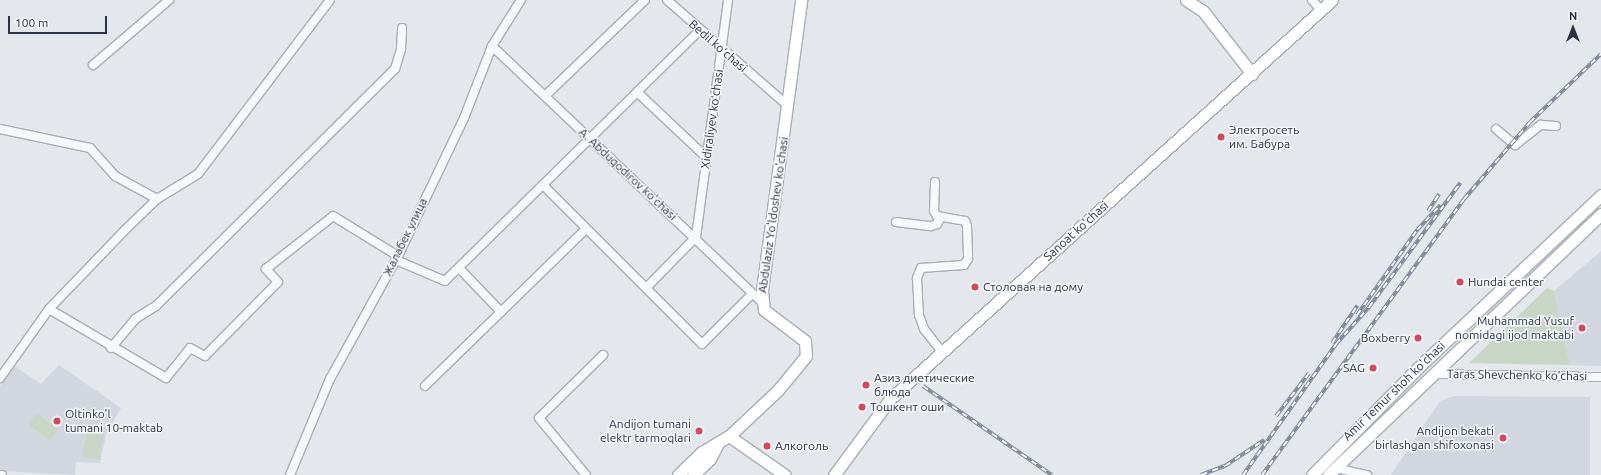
<!DOCTYPE html>
<html>
<head>
<meta charset="utf-8">
<style>
	body { margin:0 }
	#map { position:relative; width:1601px; height:475px; overflow:hidden; background:#e4e7ec; font-family:Ubuntu,sans-serif }
	div>[style] { position:absolute }
	.built>* { inset:0; background:#d2d6de }
	.green>* { inset:0; background:#c9d6c5; transform-origin:0 0 }
	.roads { filter:drop-shadow(1px 0 #a9aeb7) drop-shadow(-1px 0 #a9aeb7) drop-shadow(0 1px #a9aeb7) drop-shadow(0 -1px #a9aeb7) }
	.minor>* { height:8px; margin:-4px; padding:0 4px; transform-origin:4px; border-radius:4px; background:#f7f8fa }
	.major>* { height:11px; margin:-5.5px; padding:0 5.5px; transform-origin:5.5px; border-radius:5.5px; background:#fff }
	.rail>* { height:3.5px; margin-top:-1.75px; transform-origin:0; background:repeating-linear-gradient(90deg,#f4f6f9 0 6px,#7d8696 0 12px); box-sizing:border-box; border-block:1px solid #7d8696 }
	.dots>* { width:11px; height:11px; translate:-50% -50%; box-sizing:border-box; border:2px solid #f4f6f9; border-radius:50% }
	span { translate:-50% -50%; white-space:nowrap; text-align:center; line-height:1.15; -webkit-text-stroke:3px #f4f6f9; paint-order:stroke }
	.street-label { font-size:12px; color:#2b3445 }
	.poi-label { font-size:12px; color:#2b3445 }
	.left { translate:0 -50%; text-align:left }
	.right { translate:-100% -50%; text-align:right }
	.north { position:absolute; left:1553px; top:8px; width:40px; height:40px; -webkit-text-stroke:3px #f4f6f9; paint-order:stroke; rotate:0deg; font-size:11px; font-weight:700; line-height:16px; text-align:center; color:#2b3445 }
	.north::after { content:''; display:block; margin:auto; width:14px; height:18px; background:#2b3445; clip-path:polygon(50% 0,100% 100%,50% 72%,0 100%) }
	.scale { position:absolute; left:8px; top:16px; width:99px; height:18px; box-sizing:border-box; border:2px solid #2b3445; border-top:0; padding-left:5px; font-size:12px; line-height:14px; white-space:nowrap; color:#2b3445; -webkit-text-stroke:3px #f4f6f9; paint-order:stroke }
</style>
</head>
<body>
<div id="map">
	<div class="built">
		<i style="clip-path:polygon(1601px 251px,1601px 366px,1570px 365px,1554px 291px)"></i>
		<i style="clip-path:polygon(13px 365px,41px 384px,59px 365px,121px 408px,106px 434px,100px 463px,76px 462px,75px 475px,0 471px,0 386px)"></i>
		<i style="clip-path:polygon(1454px 396px,1590px 397px,1590px 475px,1391px 475px,1440px 401px)"></i>
	</div>
	<div class="green">
		<i style="clip-path:polygon(1547px 288px,1554px 291px,1570px 365px,1469px 363px)"></i>
		<i style="left:37px;top:414px;width:26px;height:14px;rotate:36deg"></i>
		<i style="left:88px;top:425px;width:17px;height:32px;rotate:10deg"></i>
	</div>
	<div class="roads">
		<div class="minor">
			<i style="left:667px;top:0;width:161px;rotate:41.2deg"></i>
			<i style="left:1312px;top:0;width:13px;rotate:48deg"></i>
			<i style="left:699px;top:31px;width:87px;rotate:135.5deg"></i>
			<i style="left:637px;top:92px;width:96px;rotate:43.3deg"></i>
			<i style="left:492px;top:46px;width:372px;rotate:43.5deg"></i>
			<i style="left:93px;top:65px;width:100px;rotate:-40.5deg"></i>
			<i style="left:546px;top:95px;width:137px;rotate:-43.8deg"></i>
			<i style="left:0;top:129px;width:92px;rotate:11.9deg"></i>
			<i style="left:90px;top:148px;width:38px;rotate:48deg"></i>
			<i style="left:115px;top:176px;width:48px;rotate:28.7deg"></i>
			<i style="left:1496px;top:129px;width:25px;rotate:40deg"></i>
			<i style="left:1515px;top:145px;width:33px;rotate:-38deg"></i>
			<i style="left:1541px;top:125px;width:15px;rotate:4deg"></i>
			<i style="left:935px;top:182px;width:29px;rotate:92deg"></i>
			<i style="left:934px;top:211px;width:6px;rotate:59deg"></i>
			<i style="left:937px;top:216px;width:28px;rotate:10deg"></i>
			<i style="left:965px;top:221px;width:5px;rotate:68deg"></i>
			<i style="left:967px;top:226px;width:33px;rotate:88deg"></i>
			<i style="left:968px;top:259px;width:7px;rotate:124deg"></i>
			<i style="left:964px;top:265px;width:43px;rotate:176deg"></i>
			<i style="left:921px;top:268px;width:11px;rotate:112deg"></i>
			<i style="left:917px;top:278px;width:37px;rotate:87deg"></i>
			<i style="left:919px;top:315px;width:15px;rotate:70deg"></i>
			<i style="left:924px;top:329px;width:29px;rotate:52deg"></i>
			<i style="left:543px;top:185px;width:225px;rotate:45deg"></i>
			<i style="left:702px;top:344px;width:69px;rotate:-45deg"></i>
			<i style="left:896px;top:222px;width:35px;rotate:7deg"></i>
			<i style="left:931px;top:226px;width:6px;rotate:-18deg"></i>
			<i style="left:937px;top:224px;width:8px;rotate:-60deg"></i>
			<i style="left:396px;top:260px;width:53px;rotate:23.2deg"></i>
			<i style="left:445px;top:281px;width:269px;rotate:-44.5deg"></i>
			<i style="left:459px;top:268px;width:61px;rotate:46.3deg"></i>
			<i style="left:647px;top:287px;width:70px;rotate:-45.6deg"></i>
			<i style="left:696px;top:237px;width:239px;rotate:-82.3deg"></i>
			<i style="left:49px;top:309px;width:136px;rotate:30.5deg"></i>
			<i style="left:166px;top:378px;width:38px;rotate:-51deg"></i>
			<i style="left:190px;top:348px;width:17px;rotate:28deg"></i>
			<i style="left:205px;top:356px;width:104px;rotate:-45.4deg"></i>
			<i style="left:278px;top:282px;width:18px;rotate:-133deg"></i>
			<i style="left:266px;top:269px;width:85px;rotate:-38.3deg"></i>
			<i style="left:333px;top:216px;width:76px;rotate:31.6deg"></i>
			<i style="left:111px;top:348px;width:38px;rotate:-50deg"></i>
			<i style="left:135px;top:319px;width:25px;rotate:-32deg"></i>
			<i style="left:156px;top:306px;width:337px;rotate:-44.8deg"></i>
			<i style="left:395px;top:69px;width:21px;rotate:-73deg"></i>
			<i style="left:401px;top:49px;width:21px;rotate:-87deg"></i>
			<i style="left:1434px;top:374px;width:167px;rotate:1deg"></i>
			<i style="left:0;top:378px;width:85px;rotate:-54.6deg"></i>
			<i style="left:49px;top:309px;width:110px;rotate:-46.1deg"></i>
			<i style="left:125px;top:230px;width:45px;rotate:-44.1deg"></i>
			<i style="left:157px;top:199px;width:48px;rotate:-31.4deg"></i>
			<i style="left:198px;top:174px;width:218px;rotate:-52.8deg"></i>
			<i style="left:425px;top:386px;width:225px;rotate:-44.3deg"></i>
			<i style="left:1336px;top:468px;width:32px;rotate:13deg"></i>
			<i style="left:0;top:475px;width:2px"></i>
			<i style="left:290px;top:475px;width:104px;rotate:-67.4deg"></i>
			<i style="left:330px;top:379px;width:141px;rotate:-61.1deg"></i>
			<i style="left:398px;top:256px;width:153px;rotate:-64.4deg"></i>
			<i style="left:464px;top:118px;width:77px;rotate:-68.7deg"></i>
			<i style="left:492px;top:46px;width:54px;rotate:-57.8deg"></i>
			<i style="left:586px;top:475px;width:74px;rotate:-129.5deg"></i>
			<i style="left:539px;top:418px;width:90px;rotate:-44.5deg"></i>
		</div>
		<div class="major">
			<i style="left:1186px;top:0;width:20px;rotate:33deg"></i>
			<i style="left:1203px;top:11px;width:80px;rotate:52.1deg"></i>
			<i style="left:729px;top:436px;width:68px;rotate:34.9deg"></i>
			<i style="left:678px;top:475px;width:33px;rotate:-44deg"></i>
			<i style="left:702px;top:452px;width:31px;rotate:-31deg"></i>
			<i style="left:729px;top:436px;width:67px;rotate:-43.2deg"></i>
			<i style="left:778px;top:390px;width:44px;rotate:-50.5deg"></i>
			<i style="left:806px;top:356px;width:15px;rotate:-94deg"></i>
			<i style="left:805px;top:341px;width:51px;rotate:-142.9deg"></i>
			<i style="left:764px;top:310px;width:20px;rotate:-96deg"></i>
			<i style="left:762px;top:290px;width:293px;rotate:-82.3deg"></i>
			<i style="left:693px;top:475px;width:23px;rotate:-43deg"></i>
			<i style="left:710px;top:459px;width:16px;rotate:-63deg"></i>
			<i style="left:834px;top:475px;width:94px;rotate:-53.6deg"></i>
			<i style="left:890px;top:399px;width:595px;rotate:-42.07deg"></i>
			<i style="left:1312px;top:475px;width:161px;rotate:-45.3deg"></i>
			<i style="left:1425px;top:361px;width:242px;rotate:-43.3deg"></i>
			<i style="left:1328px;top:475px;width:378px;rotate:-43.7deg"></i>
		</div>
	</div>
	<div class="rail">
		<i style="left:1428px;top:211px;width:20px;rotate:-57deg"></i>
		<i style="left:1357px;top:315px;width:104px;rotate:-54.8deg"></i>
		<i style="left:1417px;top:230px;width:34px;rotate:-47deg"></i>
		<i style="left:1332px;top:343px;width:45px;rotate:-56deg"></i>
		<i style="left:923px;top:386px;width:157px;rotate:34.6deg"></i>
		<i style="left:1276px;top:416px;width:54px;rotate:-52.5deg"></i>
		<i style="left:1201px;top:475px;width:26px;rotate:-21deg"></i>
		<i style="left:1225px;top:466px;width:47px;rotate:-33.7deg"></i>
		<i style="left:1243px;top:475px;width:161px;rotate:-54.6deg"></i>
		<i style="left:1336px;top:344px;width:50px;rotate:-48.3deg"></i>
		<i style="left:1369px;top:307px;width:154px;rotate:-53.7deg"></i>
		<i style="left:1262px;top:475px;width:342px;rotate:-53.8deg"></i>
		<i style="left:1464px;top:199px;width:101px;rotate:-49.4deg"></i>
		<i style="left:1530px;top:122px;width:98px;rotate:-43.8deg"></i>
	</div>
	<div class="dots">
		<i style="left:1221px;top:137px;background:#d1495b"></i>
		<i style="left:1460px;top:282px;background:#d1495b"></i>
		<i style="left:975px;top:287px;background:#d1495b"></i>
		<i style="left:1582px;top:328px;background:#d1495b"></i>
		<i style="left:1418px;top:338px;background:#d1495b"></i>
		<i style="left:1373px;top:368px;background:#d1495b"></i>
		<i style="left:866px;top:385px;background:#d1495b"></i>
		<i style="left:862px;top:407px;background:#d1495b"></i>
		<i style="left:57px;top:421px;background:#d1495b"></i>
		<i style="left:699px;top:431px;background:#d1495b"></i>
		<i style="left:1503px;top:438px;background:#d1495b"></i>
		<i style="left:767px;top:446px;background:#d1495b"></i>
	</div>
	<div class="street-label">
		<span style="left:718px;top:46px;rotate:41deg">Bedil koʻchasi</span>
		<span style="left:712px;top:119px;rotate:-82deg">Xidiraliyev koʻchasi</span>
		<span style="left:628px;top:174px;rotate:43deg">A. Abduqodirov koʻchasi</span>
		<span style="left:773px;top:215px;rotate:-82deg">Abdulaziz Yoʻldoshev koʻchasi</span>
		<span style="left:1076px;top:231px;rotate:-42deg">Sanoat ko'chasi</span>
		<span style="left:405px;top:237px;rotate:-64deg">Жалабек улица</span>
		<span style="left:1517px;top:375px;rotate:1deg">Taras Shevchenko ko'chasi</span>
		<span style="left:1394px;top:391px;rotate:-44deg">Amir Temur shoh ko'chasi</span>
	</div>
	<div class="poi-label">
		<span class="left" style="left:1229px;top:137px">Электросеть<br>им. Бабура</span>
		<span class="left" style="left:1468px;top:282px">Hundai center</span>
		<span class="left" style="left:983px;top:287px">Столовая на дому</span>
		<span class="right" style="left:1574px;top:328px">Muhammad Yusuf<br>nomidagi ijod maktabi</span>
		<span class="right" style="left:1410px;top:338px">Boxberry</span>
		<span class="right" style="left:1365px;top:368px">SAG</span>
		<span class="left" style="left:874px;top:385px">Азиз диетические<br>блюда</span>
		<span class="left" style="left:870px;top:407px">Тошкент оши</span>
		<span class="left" style="left:65px;top:421px">Oltinko'l<br>tumani 10-maktab</span>
		<span class="right" style="left:691px;top:431px">Andijon tumani<br>elektr tarmoqlari</span>
		<span class="right" style="left:1494px;top:438px">Аndijon bekati<br>birlashgan shifoxonasi</span>
		<span class="left" style="left:775px;top:446px">Алкоголь</span>
	</div>
	<div class="north">N</div>
	<div class="scale">100 m</div>
</div>
</body>
</html>
